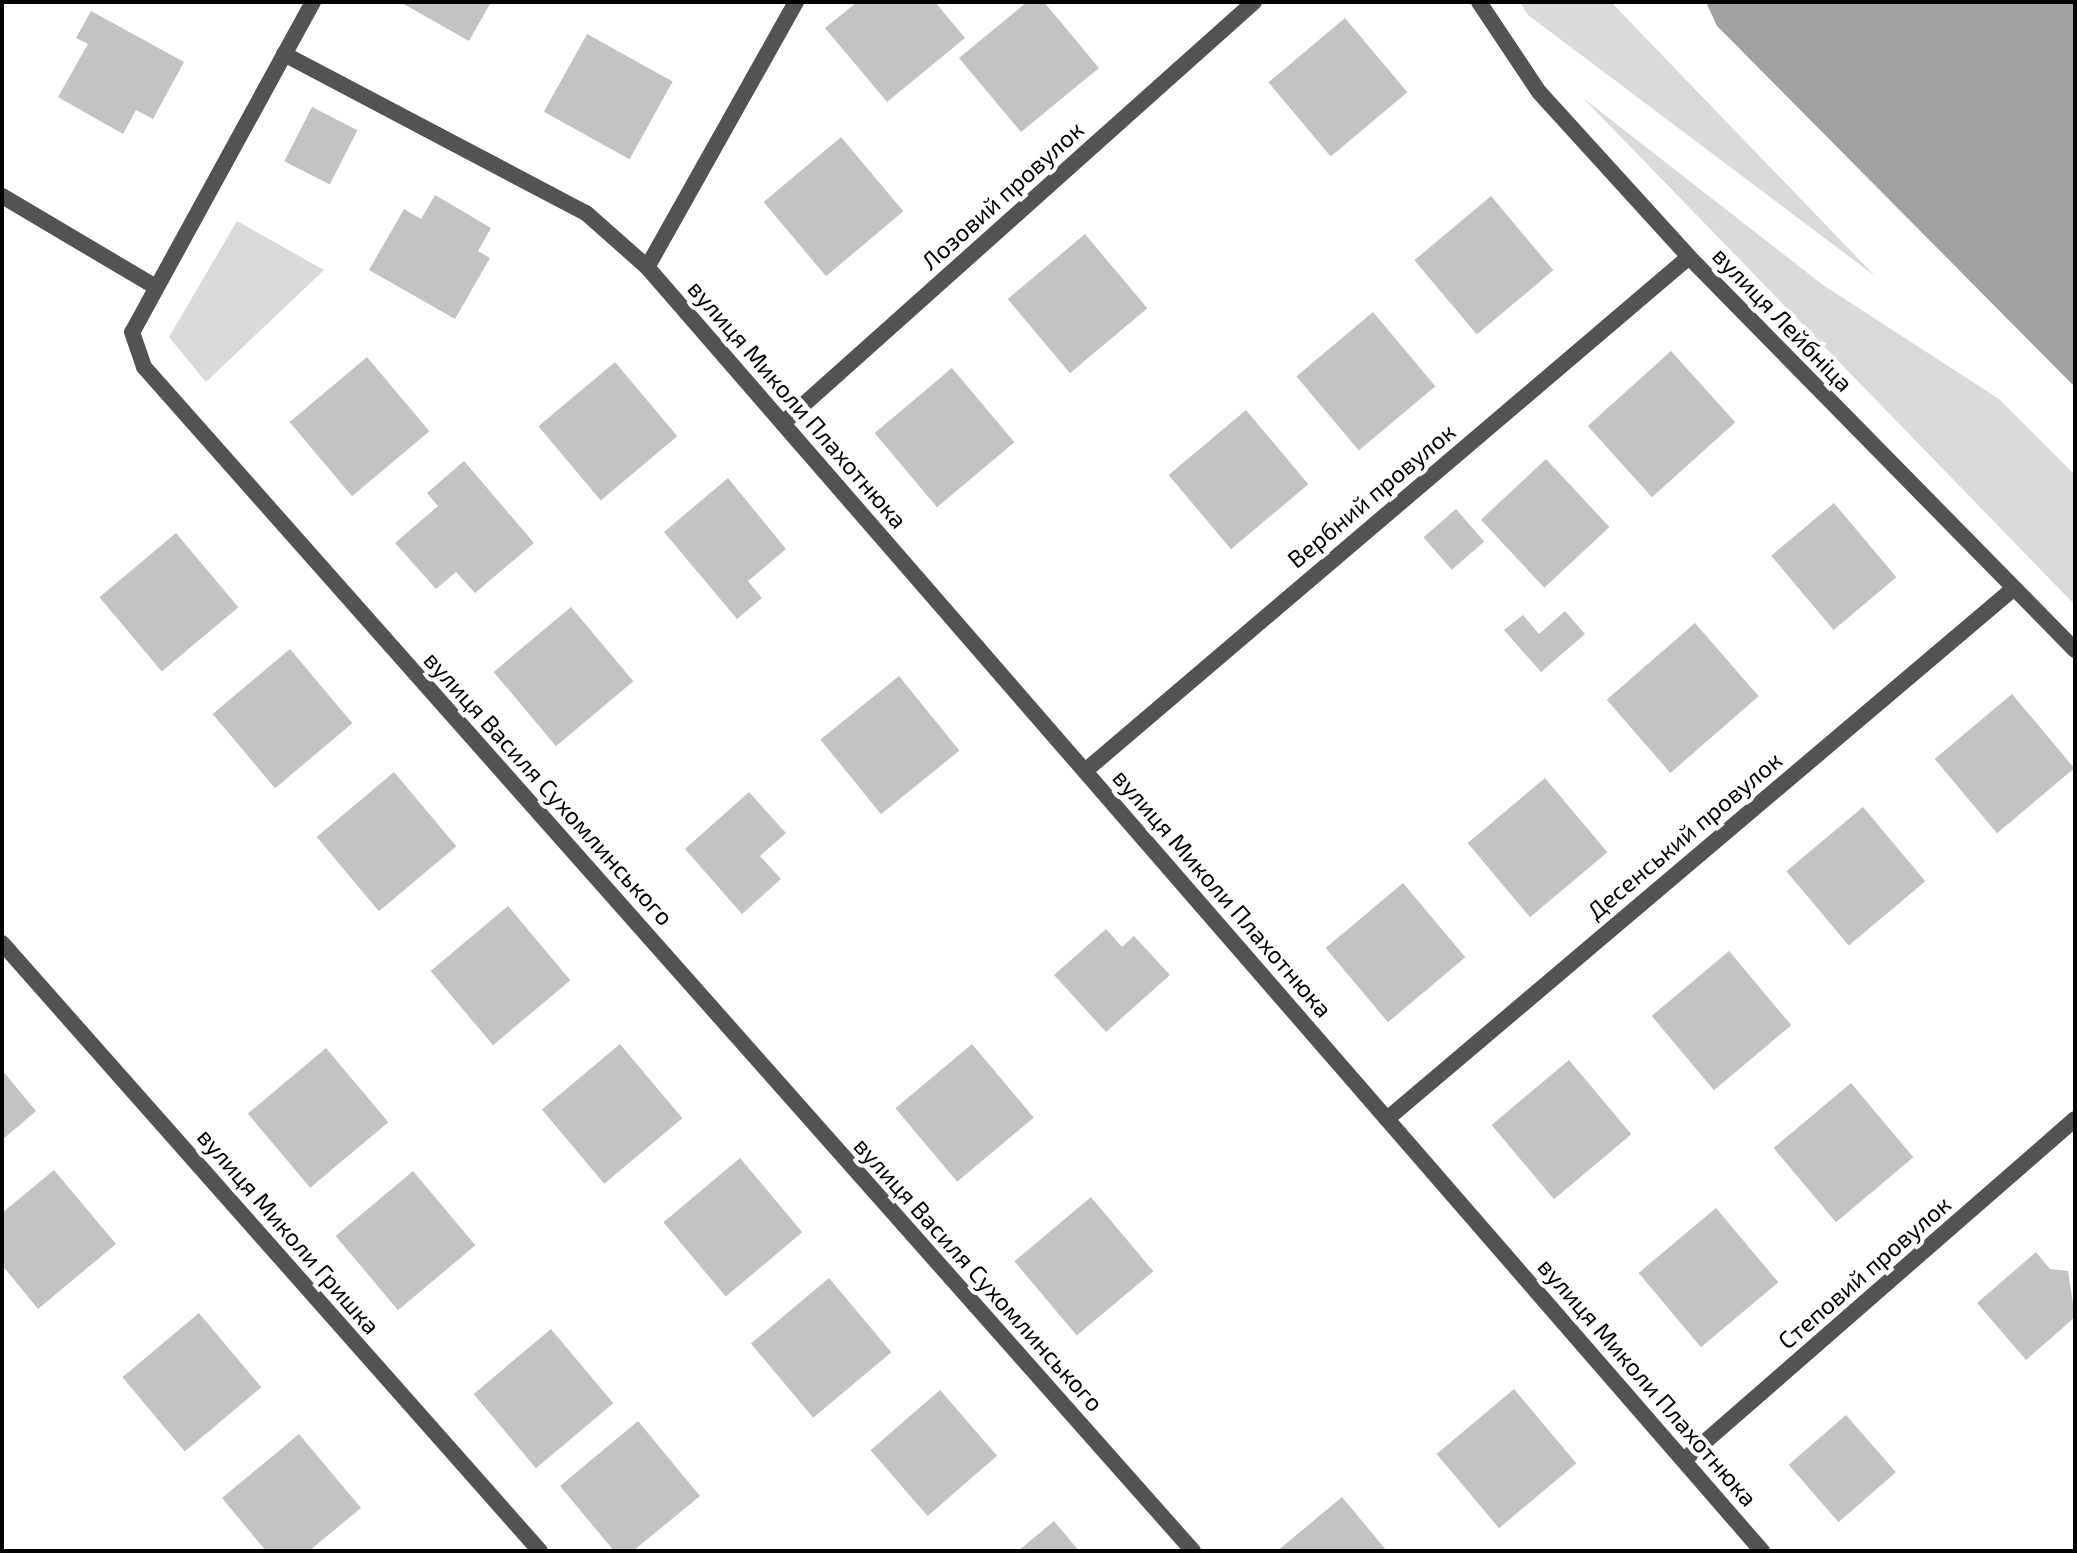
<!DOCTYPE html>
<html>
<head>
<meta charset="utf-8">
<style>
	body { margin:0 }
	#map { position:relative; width:2077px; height:1553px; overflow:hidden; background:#fff; font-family:"Exo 2",sans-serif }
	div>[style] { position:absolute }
	.green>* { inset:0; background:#dadada }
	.water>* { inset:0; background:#a1a1a1 }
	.building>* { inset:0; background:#c3c3c3; transform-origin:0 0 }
	.minor>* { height:16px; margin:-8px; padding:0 8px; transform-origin:8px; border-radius:8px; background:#535353 }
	span { translate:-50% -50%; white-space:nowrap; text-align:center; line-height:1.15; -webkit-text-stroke:8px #fff; paint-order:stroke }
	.street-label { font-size:24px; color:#000 }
	.frame { position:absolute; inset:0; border:4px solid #000; pointer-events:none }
</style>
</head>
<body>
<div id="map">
	<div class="green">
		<i style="clip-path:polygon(1520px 2px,1611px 2px,1875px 276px,1528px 15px)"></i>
		<i style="clip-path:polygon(1583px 98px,1823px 285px,1999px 399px,2075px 475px,2075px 605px)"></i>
		<i style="clip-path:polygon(237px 221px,324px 270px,206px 382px,169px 337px)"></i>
	</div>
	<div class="water">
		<i style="clip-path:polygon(1706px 2px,2075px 2px,2075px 387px,1717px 26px)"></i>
	</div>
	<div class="building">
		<i style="clip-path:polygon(400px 2px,491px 2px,469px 41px)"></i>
		<i style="clip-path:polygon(857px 2px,935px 2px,965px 38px,887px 102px,825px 28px)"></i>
		<i style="clip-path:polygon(1027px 2px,1044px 2px,1099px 68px,1021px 132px,959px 58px)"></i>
		<i style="clip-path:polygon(91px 11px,184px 62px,153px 119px,136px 110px,123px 134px,58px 97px,88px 44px,76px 38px)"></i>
		<i style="left:1345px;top:18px;width:97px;height:100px;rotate:50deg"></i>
		<i style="left:587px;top:34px;width:98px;height:89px;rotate:29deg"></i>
		<i style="left:312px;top:107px;width:51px;height:61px;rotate:27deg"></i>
		<i style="left:841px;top:137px;width:97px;height:101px;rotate:50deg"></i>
		<i style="clip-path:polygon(435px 195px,491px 228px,478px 251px,490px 258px,455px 319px,369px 270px,404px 209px,421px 219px)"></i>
		<i style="left:1491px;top:196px;width:97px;height:100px;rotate:50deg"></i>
		<i style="left:1085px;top:234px;width:97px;height:101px;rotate:50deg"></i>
		<i style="left:1373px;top:312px;width:97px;height:100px;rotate:50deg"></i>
		<i style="left:1671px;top:351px;width:96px;height:112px;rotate:48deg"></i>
		<i style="left:367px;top:357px;width:97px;height:101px;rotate:50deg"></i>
		<i style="left:615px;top:362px;width:97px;height:100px;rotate:50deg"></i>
		<i style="left:952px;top:368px;width:97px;height:101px;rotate:50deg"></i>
		<i style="left:1246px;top:410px;width:97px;height:101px;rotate:50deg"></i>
		<i style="left:1546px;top:459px;width:93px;height:89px;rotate:47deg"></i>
		<i style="clip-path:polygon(464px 461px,534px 543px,475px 593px,456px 572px,436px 589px,395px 543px,438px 506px,427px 493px)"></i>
		<i style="clip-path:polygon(728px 478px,786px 549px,748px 581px,762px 598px,737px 619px,664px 532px)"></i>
		<i style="left:1834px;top:503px;width:97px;height:82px;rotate:50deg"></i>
		<i style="left:1456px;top:509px;width:43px;height:43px;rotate:49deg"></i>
		<i style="left:176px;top:533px;width:97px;height:100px;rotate:50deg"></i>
		<i style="left:571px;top:607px;width:97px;height:101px;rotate:50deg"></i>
		<i style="clip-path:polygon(1565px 611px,1585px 634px,1541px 672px,1504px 630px,1523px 615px,1539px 634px)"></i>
		<i style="left:1695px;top:623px;width:97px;height:117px;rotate:49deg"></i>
		<i style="left:290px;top:649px;width:97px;height:101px;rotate:50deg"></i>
		<i style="left:899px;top:676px;width:96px;height:101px;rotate:51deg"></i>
		<i style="left:2012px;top:694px;width:97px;height:101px;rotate:50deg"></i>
		<i style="left:394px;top:772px;width:97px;height:101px;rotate:50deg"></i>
		<i style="left:1545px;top:778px;width:97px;height:101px;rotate:50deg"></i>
		<i style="clip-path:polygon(749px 792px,786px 833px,760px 856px,781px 879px,742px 914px,685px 849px)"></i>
		<i style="left:1863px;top:807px;width:97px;height:100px;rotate:50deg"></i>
		<i style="left:1403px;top:883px;width:97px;height:101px;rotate:50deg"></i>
		<i style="left:508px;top:906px;width:97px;height:101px;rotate:50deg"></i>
		<i style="clip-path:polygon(1106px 929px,1122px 947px,1134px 936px,1170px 975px,1106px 1032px,1054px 975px)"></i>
		<i style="left:1729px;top:951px;width:97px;height:101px;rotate:50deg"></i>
		<i style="left:620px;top:1044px;width:97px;height:102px;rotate:50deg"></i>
		<i style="left:972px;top:1044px;width:96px;height:100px;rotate:50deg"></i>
		<i style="left:326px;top:1048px;width:97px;height:102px;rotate:50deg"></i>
		<i style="left:1569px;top:1060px;width:97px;height:101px;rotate:50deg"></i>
		<i style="clip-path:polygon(2px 1070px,36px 1111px,2px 1140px)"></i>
		<i style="left:1851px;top:1083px;width:97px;height:101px;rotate:50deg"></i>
		<i style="left:740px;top:1158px;width:97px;height:100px;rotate:50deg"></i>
		<i style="clip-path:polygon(54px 1170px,116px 1244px,38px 1309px,2px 1265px,2px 1213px)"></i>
		<i style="left:413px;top:1171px;width:97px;height:101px;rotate:50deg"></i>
		<i style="left:1091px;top:1197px;width:97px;height:100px;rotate:50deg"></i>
		<i style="left:1716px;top:1208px;width:97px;height:101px;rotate:50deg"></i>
		<i style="clip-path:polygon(2036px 1252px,2050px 1269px,2068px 1271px,2075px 1317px,2026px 1360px,1977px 1303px)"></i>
		<i style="left:829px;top:1278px;width:97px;height:102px;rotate:50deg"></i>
		<i style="left:199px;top:1313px;width:97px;height:100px;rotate:50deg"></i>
		<i style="left:551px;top:1329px;width:97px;height:101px;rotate:50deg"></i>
		<i style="left:1514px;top:1389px;width:97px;height:101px;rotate:50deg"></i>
		<i style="left:940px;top:1390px;width:87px;height:92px;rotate:49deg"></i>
		<i style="left:1846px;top:1415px;width:76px;height:76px;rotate:49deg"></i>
		<i style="clip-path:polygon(638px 1421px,700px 1496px,633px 1551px,614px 1551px,560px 1486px)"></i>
		<i style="clip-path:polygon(299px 1434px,361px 1508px,309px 1551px,266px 1551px,222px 1498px)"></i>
		<i style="clip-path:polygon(1342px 1497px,1387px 1551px,1277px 1551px)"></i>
		<i style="clip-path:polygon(1054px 1521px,1079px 1551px,1018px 1551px)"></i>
	</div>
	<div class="minor">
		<i style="left:313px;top:2px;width:376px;rotate:118.7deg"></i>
		<i style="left:132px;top:332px;width:37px;rotate:71deg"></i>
		<i style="left:144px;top:367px;width:1582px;rotate:48.46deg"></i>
		<i style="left:796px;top:2px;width:304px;rotate:119.3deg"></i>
		<i style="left:647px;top:267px;width:1701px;rotate:49.03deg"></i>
		<i style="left:1479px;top:2px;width:108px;rotate:56.3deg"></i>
		<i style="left:1539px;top:92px;width:223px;rotate:47.7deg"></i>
		<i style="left:1689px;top:257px;width:551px;rotate:45.51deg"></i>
		<i style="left:284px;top:54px;width:341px;rotate:27.8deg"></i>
		<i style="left:586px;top:213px;width:81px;rotate:41.5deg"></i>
		<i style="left:2px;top:196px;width:177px;rotate:30.6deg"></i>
		<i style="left:783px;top:423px;width:632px;rotate:-41.79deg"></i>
		<i style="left:1085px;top:771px;width:793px;rotate:-40.4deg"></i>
		<i style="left:2px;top:943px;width:812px;rotate:48.5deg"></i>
		<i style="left:1387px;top:1119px;width:820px;rotate:-40.25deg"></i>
		<i style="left:1684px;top:1460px;width:519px;rotate:-41.09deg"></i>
	</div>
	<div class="street-label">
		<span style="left:1002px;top:195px;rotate:-42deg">Лозовий провулок</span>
		<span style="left:1783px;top:319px;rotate:46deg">вулиця Лейбніца</span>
		<span style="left:798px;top:404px;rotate:49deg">вулиця Миколи Плахотнюка</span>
		<span style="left:1371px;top:495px;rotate:-40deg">Вербний провулок</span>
		<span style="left:549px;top:788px;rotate:48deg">вулиця Василя Сухомлинського</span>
		<span style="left:1684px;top:835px;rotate:-40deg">Десенський провулок</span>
		<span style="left:1223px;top:893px;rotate:49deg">вулиця Миколи Плахотнюка</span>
		<span style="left:289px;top:1231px;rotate:49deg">вулиця Миколи Гришка</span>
		<span style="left:1864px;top:1272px;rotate:-41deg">Степовий провулок</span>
		<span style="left:979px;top:1274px;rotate:48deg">вулиця Василя Сухомлинського</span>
		<span style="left:1648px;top:1382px;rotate:49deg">вулиця Миколи Плахотнюка</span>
	</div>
	<div class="frame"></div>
</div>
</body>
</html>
